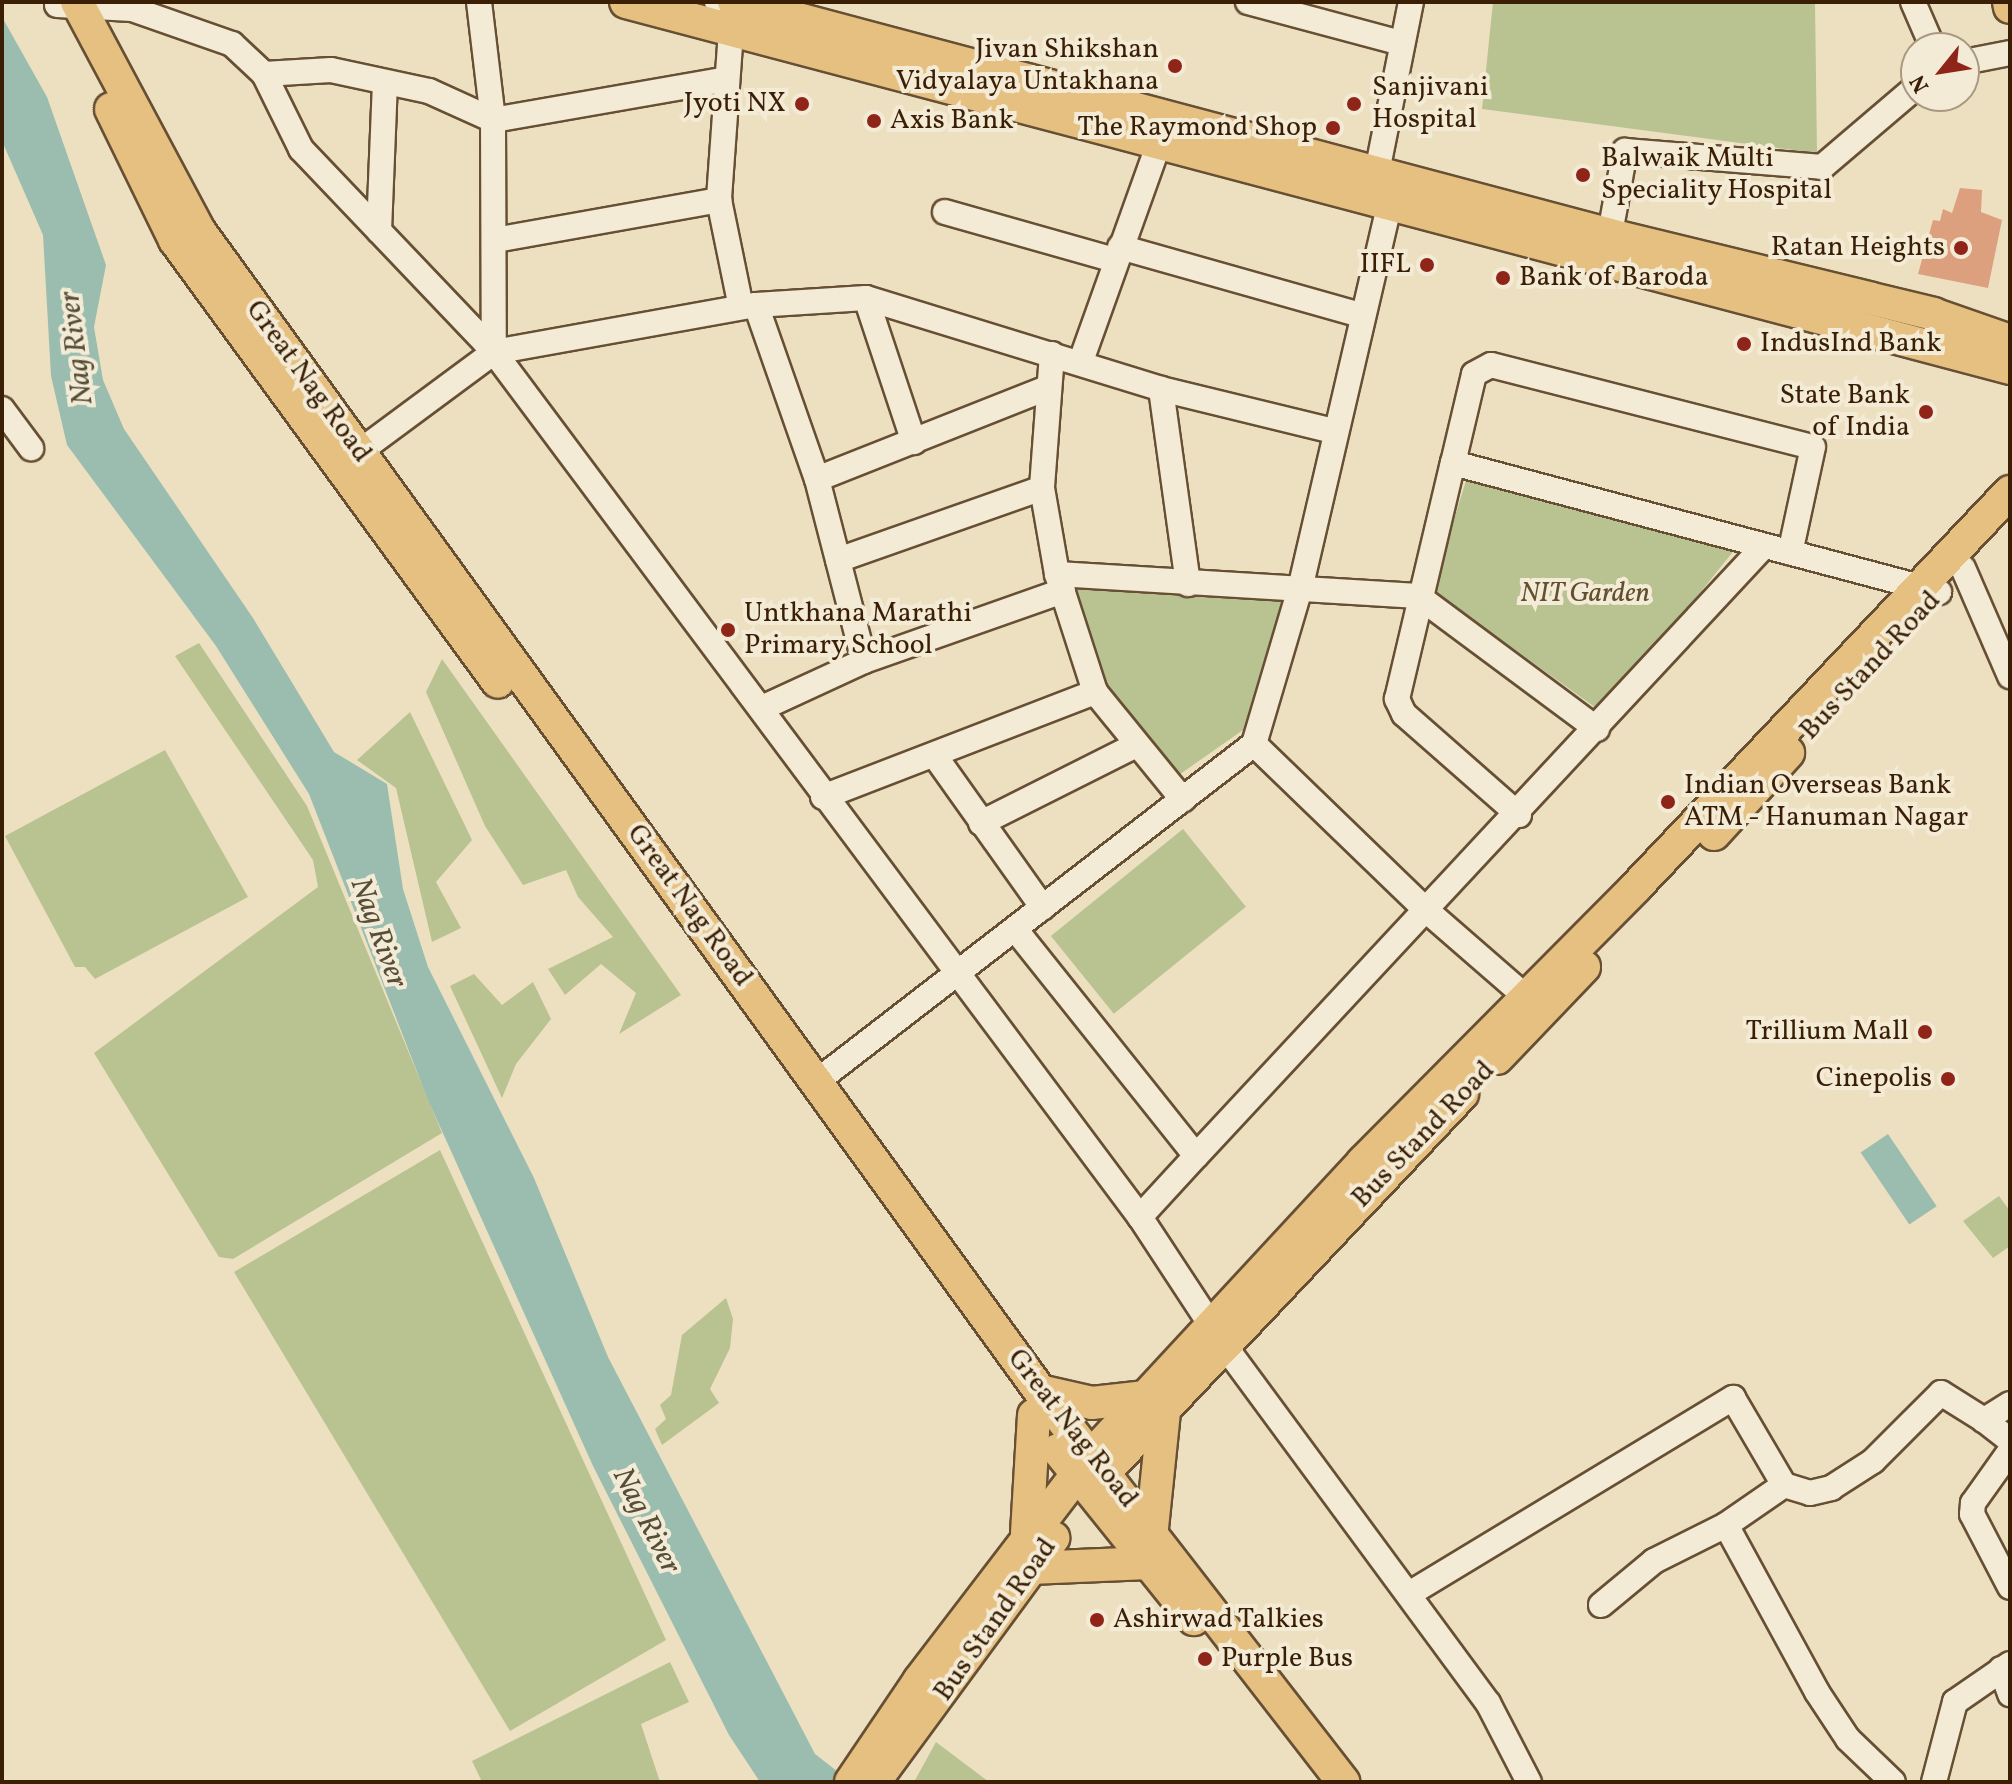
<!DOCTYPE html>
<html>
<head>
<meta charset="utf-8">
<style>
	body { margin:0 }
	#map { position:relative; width:2012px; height:1784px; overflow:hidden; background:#ede0c0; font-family:Vollkorn,serif }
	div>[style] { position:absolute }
	.green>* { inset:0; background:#b9c291; transform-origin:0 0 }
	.water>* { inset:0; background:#9abdaf; transform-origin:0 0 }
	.building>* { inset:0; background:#dca07f }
	.roads { filter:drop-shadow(2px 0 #674f34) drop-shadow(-2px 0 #674f34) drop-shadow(0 2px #674f34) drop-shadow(0 -2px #674f34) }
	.minor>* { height:24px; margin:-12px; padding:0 12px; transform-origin:12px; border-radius:12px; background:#f3ebd6 }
	.major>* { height:32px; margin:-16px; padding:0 16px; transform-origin:16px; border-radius:16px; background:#e6c080 }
	.dots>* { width:22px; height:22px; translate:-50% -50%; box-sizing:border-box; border:4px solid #f3ebd6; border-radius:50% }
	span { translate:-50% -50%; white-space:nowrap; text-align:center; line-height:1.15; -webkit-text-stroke:8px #f3ebd6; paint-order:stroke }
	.poi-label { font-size:28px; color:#3a1f05 }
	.right { translate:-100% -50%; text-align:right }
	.left { translate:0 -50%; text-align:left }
	.street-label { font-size:28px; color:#3a1f05 }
	.park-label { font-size:28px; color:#60502f; font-style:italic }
	.water-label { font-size:30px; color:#574e38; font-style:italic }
	.frame { position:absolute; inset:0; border:4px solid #3a1f05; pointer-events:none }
	.north { position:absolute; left:1900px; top:32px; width:80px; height:80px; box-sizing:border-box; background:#f3ebd6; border:2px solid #a99982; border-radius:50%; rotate:240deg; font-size:22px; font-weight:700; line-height:32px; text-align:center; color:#3a1f05 }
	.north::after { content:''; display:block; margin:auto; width:28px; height:36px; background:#8f2418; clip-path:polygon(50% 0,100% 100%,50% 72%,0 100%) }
</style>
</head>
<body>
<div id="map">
	<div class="green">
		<i style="clip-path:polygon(1493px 2px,1815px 2px,1817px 153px,1482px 109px)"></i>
		<i style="clip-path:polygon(1470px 468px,1736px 548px,1603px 713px,1432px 590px)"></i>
		<i style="clip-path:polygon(1075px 583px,1283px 598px,1243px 730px,1176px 777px,1105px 685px)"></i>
		<i style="clip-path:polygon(199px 643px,307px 806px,442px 1133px,233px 1259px,219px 1257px,94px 1053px,318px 887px,313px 860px,175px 656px)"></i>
		<i style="clip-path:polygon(442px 659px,681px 995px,619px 1034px,636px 993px,601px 964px,565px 995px,548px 969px,613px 937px,578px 897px,566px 870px,523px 885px,485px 826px,426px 692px)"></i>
		<i style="clip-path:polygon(410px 712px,472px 840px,436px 882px,461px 928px,432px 942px,396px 788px,357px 760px)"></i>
		<i style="clip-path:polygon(165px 750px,248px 897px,95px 979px,85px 967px,75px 967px,5px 836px)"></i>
		<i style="left:1183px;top:829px;width:100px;height:170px;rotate:51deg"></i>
		<i style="clip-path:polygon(474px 974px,502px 1005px,533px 982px,551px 1019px,516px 1064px,502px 1098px,450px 986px)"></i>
		<i style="clip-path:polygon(440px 1150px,666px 1640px,510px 1731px,234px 1272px)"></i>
		<i style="clip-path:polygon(1999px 1196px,2010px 1211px,2010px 1246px,1993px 1258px,1963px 1221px)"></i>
		<i style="clip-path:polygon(726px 1298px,733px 1319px,730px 1348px,710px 1389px,719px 1403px,662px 1445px,655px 1429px,666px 1419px,660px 1405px,671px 1395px,682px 1335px)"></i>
		<i style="clip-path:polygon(670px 1662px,689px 1702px,641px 1724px,660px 1782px,482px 1782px,472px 1761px)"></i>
		<i style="clip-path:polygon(936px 1742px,989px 1782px,914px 1782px)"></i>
	</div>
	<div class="water">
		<i style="clip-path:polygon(2px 17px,47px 97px,106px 265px,94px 327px,103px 380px,124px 429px,253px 618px,334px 752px,387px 784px,403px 889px,428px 967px,534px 1178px,608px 1357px,815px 1754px,851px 1782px,760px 1782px,729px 1735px,593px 1466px,428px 1100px,309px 794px,216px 646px,67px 445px,51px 376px,43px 235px,2px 141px)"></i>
		<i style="left:1888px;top:1134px;width:87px;height:33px;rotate:56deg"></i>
	</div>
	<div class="building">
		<i style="clip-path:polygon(1960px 188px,1982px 190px,1981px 212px,2002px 220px,1988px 288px,1918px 274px,1933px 220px,1940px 221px,1943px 209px,1952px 213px)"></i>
	</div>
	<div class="roads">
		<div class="minor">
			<i style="left:479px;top:2px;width:119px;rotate:83.2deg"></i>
			<i style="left:493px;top:120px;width:232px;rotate:89.8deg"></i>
			<i style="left:717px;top:2px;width:32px;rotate:64deg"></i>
			<i style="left:731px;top:31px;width:169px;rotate:94.1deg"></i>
			<i style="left:719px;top:200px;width:109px;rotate:78.4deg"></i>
			<i style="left:1248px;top:2px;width:158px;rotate:15deg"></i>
			<i style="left:1913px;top:2px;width:50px;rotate:66.5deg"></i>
			<i style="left:57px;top:5px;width:75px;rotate:3.1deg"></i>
			<i style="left:132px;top:9px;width:106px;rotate:19.3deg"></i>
			<i style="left:232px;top:44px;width:44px;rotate:43.2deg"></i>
			<i style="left:264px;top:74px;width:84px;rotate:63.7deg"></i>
			<i style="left:301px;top:149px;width:280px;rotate:46.4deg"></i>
			<i style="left:494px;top:352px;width:1080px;rotate:53.25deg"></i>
			<i style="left:1140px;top:1217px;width:153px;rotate:56.7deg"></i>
			<i style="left:1224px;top:1345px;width:445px;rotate:53.6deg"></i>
			<i style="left:1488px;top:1703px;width:89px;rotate:62.6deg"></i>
			<i style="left:1964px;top:62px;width:47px;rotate:-11.1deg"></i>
			<i style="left:264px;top:74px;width:67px;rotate:-3.4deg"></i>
			<i style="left:331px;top:70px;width:100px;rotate:12.1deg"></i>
			<i style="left:429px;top:91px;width:70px;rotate:24.4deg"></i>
			<i style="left:493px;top:120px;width:233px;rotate:-9.9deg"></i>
			<i style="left:945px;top:212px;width:177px;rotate:15.8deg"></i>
			<i style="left:379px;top:231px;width:149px;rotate:-87.7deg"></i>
			<i style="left:495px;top:240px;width:228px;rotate:-10.1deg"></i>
			<i style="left:1120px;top:247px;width:249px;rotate:15.8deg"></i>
			<i style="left:1607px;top:250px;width:101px;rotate:-79.7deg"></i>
			<i style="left:1625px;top:151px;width:198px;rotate:4.6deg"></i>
			<i style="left:1822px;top:167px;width:123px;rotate:-40.4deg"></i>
			<i style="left:866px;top:298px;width:152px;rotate:71.6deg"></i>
			<i style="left:756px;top:305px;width:184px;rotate:70.7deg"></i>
			<i style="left:817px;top:479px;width:188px;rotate:75.5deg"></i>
			<i style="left:1052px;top:354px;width:134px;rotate:94.3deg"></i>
			<i style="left:1042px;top:488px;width:87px;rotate:80.1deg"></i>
			<i style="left:1057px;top:574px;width:124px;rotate:72.1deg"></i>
			<i style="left:1095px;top:692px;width:139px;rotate:50.8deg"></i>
			<i style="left:1081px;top:361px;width:232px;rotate:-70.3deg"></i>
			<i style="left:1161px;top:389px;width:197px;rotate:82.1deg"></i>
			<i style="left:2px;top:409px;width:49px;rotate:53.4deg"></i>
			<i style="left:359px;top:452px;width:168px;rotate:-36.5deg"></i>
			<i style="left:494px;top:352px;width:266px;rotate:-10.2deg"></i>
			<i style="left:756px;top:305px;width:110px;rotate:-3.6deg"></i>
			<i style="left:866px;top:298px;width:309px;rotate:17.1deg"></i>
			<i style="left:1161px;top:389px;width:177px;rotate:13.7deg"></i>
			<i style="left:1453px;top:463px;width:91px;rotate:-76.7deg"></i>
			<i style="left:1474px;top:374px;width:19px;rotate:-28deg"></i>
			<i style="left:1491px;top:365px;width:332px;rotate:14.3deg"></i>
			<i style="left:1813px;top:447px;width:108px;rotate:102.2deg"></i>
			<i style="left:817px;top:479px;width:247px;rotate:-21.6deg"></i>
			<i style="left:838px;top:560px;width:216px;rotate:-19.4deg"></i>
			<i style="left:1963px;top:568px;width:118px;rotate:66.5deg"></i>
			<i style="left:1057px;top:574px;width:362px;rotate:3.5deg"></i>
			<i style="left:1418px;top:596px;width:223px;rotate:36.6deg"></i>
			<i style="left:762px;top:708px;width:112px;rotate:-24.7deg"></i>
			<i style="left:864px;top:661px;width:211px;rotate:-19.4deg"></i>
			<i style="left:1254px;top:744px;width:239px;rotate:44deg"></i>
			<i style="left:1426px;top:910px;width:151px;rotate:41deg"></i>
			<i style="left:935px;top:756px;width:186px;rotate:54.6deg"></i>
			<i style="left:823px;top:797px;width:292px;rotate:-21.1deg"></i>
			<i style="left:1519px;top:815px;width:153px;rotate:-138.7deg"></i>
			<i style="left:1404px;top:714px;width:17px;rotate:-115deg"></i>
			<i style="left:1397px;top:699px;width:243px;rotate:-76.7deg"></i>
			<i style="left:1453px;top:463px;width:503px;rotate:14.87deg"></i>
			<i style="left:981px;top:823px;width:171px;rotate:-26.7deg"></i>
			<i style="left:1015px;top:929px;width:290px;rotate:51.4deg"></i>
			<i style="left:1196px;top:1156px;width:83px;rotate:132.6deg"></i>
			<i style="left:816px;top:1082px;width:553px;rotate:-37.66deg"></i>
			<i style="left:1254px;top:744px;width:162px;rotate:-73.5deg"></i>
			<i style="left:1300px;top:589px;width:393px;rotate:-76.9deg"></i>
			<i style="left:1389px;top:206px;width:36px;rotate:-109deg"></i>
			<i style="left:1377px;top:172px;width:173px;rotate:-78.7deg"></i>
			<i style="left:1196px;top:1156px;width:834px;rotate:-47.04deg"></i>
			<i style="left:2010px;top:1404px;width:31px;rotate:148deg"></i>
			<i style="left:1984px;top:1420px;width:33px;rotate:38deg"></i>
			<i style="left:2010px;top:1451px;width:64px;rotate:125.4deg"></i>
			<i style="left:1973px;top:1503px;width:11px;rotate:95deg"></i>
			<i style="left:1972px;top:1514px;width:82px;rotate:62.5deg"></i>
			<i style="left:1726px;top:1525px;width:190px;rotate:61.4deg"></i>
			<i style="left:1817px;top:1692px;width:56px;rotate:56.6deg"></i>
			<i style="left:1848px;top:1739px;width:62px;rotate:43.7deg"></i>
			<i style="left:1409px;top:1594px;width:379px;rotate:-31.2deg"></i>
			<i style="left:1733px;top:1398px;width:101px;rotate:59.6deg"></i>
			<i style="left:1784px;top:1485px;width:27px;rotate:17deg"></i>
			<i style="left:1810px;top:1493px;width:22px;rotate:-13deg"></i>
			<i style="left:1831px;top:1488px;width:50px;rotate:-32.7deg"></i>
			<i style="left:1873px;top:1461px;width:96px;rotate:-45deg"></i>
			<i style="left:1941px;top:1393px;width:51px;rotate:32.1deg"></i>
			<i style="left:1601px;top:1605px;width:69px;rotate:-39.7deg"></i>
			<i style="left:1654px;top:1561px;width:80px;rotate:-26.6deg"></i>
			<i style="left:1726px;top:1525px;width:70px;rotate:-34.6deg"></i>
			<i style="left:2001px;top:1669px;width:27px;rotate:70deg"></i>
			<i style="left:1934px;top:1782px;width:83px;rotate:-75.3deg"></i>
			<i style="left:1955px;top:1702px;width:67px;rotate:-34.6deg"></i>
		</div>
		<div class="major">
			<i style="left:77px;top:2px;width:261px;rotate:61.9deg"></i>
			<i style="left:200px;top:232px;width:1431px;rotate:54.07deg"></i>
			<i style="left:1040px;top:1391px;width:495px;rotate:52.2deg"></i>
			<i style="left:626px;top:2px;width:1432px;rotate:14.81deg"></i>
			<i style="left:734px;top:2px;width:906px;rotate:14.89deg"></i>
			<i style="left:1610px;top:235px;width:333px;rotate:13.7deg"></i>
			<i style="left:1933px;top:314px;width:82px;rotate:19.3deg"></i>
			<i style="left:2009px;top:2px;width:5px;rotate:79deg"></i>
			<i style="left:111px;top:109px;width:146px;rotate:64deg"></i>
			<i style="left:175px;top:240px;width:547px;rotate:53.84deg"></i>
			<i style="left:1714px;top:834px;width:110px;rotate:-47.6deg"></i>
			<i style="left:1497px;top:1058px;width:126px;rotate:-46.3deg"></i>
			<i style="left:1040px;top:1391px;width:53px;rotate:13deg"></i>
			<i style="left:1092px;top:1403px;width:52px;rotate:-6.6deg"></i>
			<i style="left:1058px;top:1450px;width:217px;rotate:51.2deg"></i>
			<i style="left:1101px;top:1476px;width:526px;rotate:-46.62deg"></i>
			<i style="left:1152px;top:1528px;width:117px;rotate:-84.1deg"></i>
			<i style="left:1027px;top:1533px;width:118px;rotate:-86.6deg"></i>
			<i style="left:1030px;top:1568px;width:119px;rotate:-2.4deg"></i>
			<i style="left:851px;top:1782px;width:122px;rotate:-56deg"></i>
			<i style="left:919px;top:1681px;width:282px;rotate:-52.6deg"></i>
			<i style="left:1090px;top:1457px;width:402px;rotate:-47.2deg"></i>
			<i style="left:1363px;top:1162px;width:385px;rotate:-45.2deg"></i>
			<i style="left:1634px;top:889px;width:547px;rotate:-46.56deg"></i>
			<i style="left:874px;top:1782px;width:303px;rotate:-53.7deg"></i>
		</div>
	</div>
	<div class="dots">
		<i style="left:1175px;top:66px;background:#8f2418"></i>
		<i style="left:802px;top:104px;background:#8f2418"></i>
		<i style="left:1354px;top:104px;background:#8f2418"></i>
		<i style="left:874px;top:121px;background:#8f2418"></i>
		<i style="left:1333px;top:128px;background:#8f2418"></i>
		<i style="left:1583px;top:175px;background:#8f2418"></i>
		<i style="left:1961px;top:248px;background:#8f2418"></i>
		<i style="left:1427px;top:265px;background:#8f2418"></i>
		<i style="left:1503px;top:278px;background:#8f2418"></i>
		<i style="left:1744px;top:344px;background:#8f2418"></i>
		<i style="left:1926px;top:412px;background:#8f2418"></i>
		<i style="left:728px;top:630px;background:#8f2418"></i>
		<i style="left:1668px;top:802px;background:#8f2418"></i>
		<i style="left:1925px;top:1032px;background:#8f2418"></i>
		<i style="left:1948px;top:1079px;background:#8f2418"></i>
		<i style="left:1097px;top:1620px;background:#8f2418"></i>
		<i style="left:1205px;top:1659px;background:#8f2418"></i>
	</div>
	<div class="poi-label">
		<span class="right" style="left:1159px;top:66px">Jivan Shikshan<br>Vidyalaya Untakhana</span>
		<span class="left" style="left:1372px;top:104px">Sanjivani<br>Hospital</span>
		<span class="right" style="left:786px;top:104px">Jyoti NX</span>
		<span class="left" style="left:890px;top:121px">Axis Bank</span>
		<span class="right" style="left:1317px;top:128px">The Raymond Shop</span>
		<span class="left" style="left:1601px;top:175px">Balwaik Multi<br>Speciality Hospital</span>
		<span class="right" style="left:1945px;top:248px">Ratan Heights</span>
		<span class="right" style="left:1411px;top:265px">IIFL</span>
		<span class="left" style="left:1519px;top:278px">Bank of Baroda</span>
		<span class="left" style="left:1760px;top:344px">IndusInd Bank</span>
		<span class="right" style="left:1910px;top:412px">State Bank<br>of India</span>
		<span class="left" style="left:744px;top:630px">Untkhana Marathi<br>Primary School</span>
		<span class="left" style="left:1684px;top:802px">Indian Overseas Bank<br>ATM - Hanuman Nagar</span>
		<span class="right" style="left:1909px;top:1032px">Trillium Mall</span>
		<span class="right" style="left:1932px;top:1079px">Cinepolis</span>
		<span class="left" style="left:1113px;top:1620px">Ashirwad Talkies</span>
		<span class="left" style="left:1221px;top:1659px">Purple Bus</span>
	</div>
	<div class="street-label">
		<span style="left:308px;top:382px;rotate:54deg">Great Nag Road</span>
		<span style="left:1871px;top:666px;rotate:-47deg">Bus Stand Road</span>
		<span style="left:689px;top:906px;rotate:54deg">Great Nag Road</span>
		<span style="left:1424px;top:1135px;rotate:-46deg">Bus Stand Road</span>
		<span style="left:1072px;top:1429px;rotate:52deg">Great Nag Road</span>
		<span style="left:996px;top:1620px;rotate:-55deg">Bus Stand Road</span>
	</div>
	<div class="park-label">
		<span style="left:1585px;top:594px">NIT Garden</span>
	</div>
	<div class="water-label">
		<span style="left:77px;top:348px;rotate:-97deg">Nag River</span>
		<span style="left:378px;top:933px;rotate:70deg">Nag River</span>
		<span style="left:646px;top:1521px;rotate:63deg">Nag River</span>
	</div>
	<div class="frame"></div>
	<div class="north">N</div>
</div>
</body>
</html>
